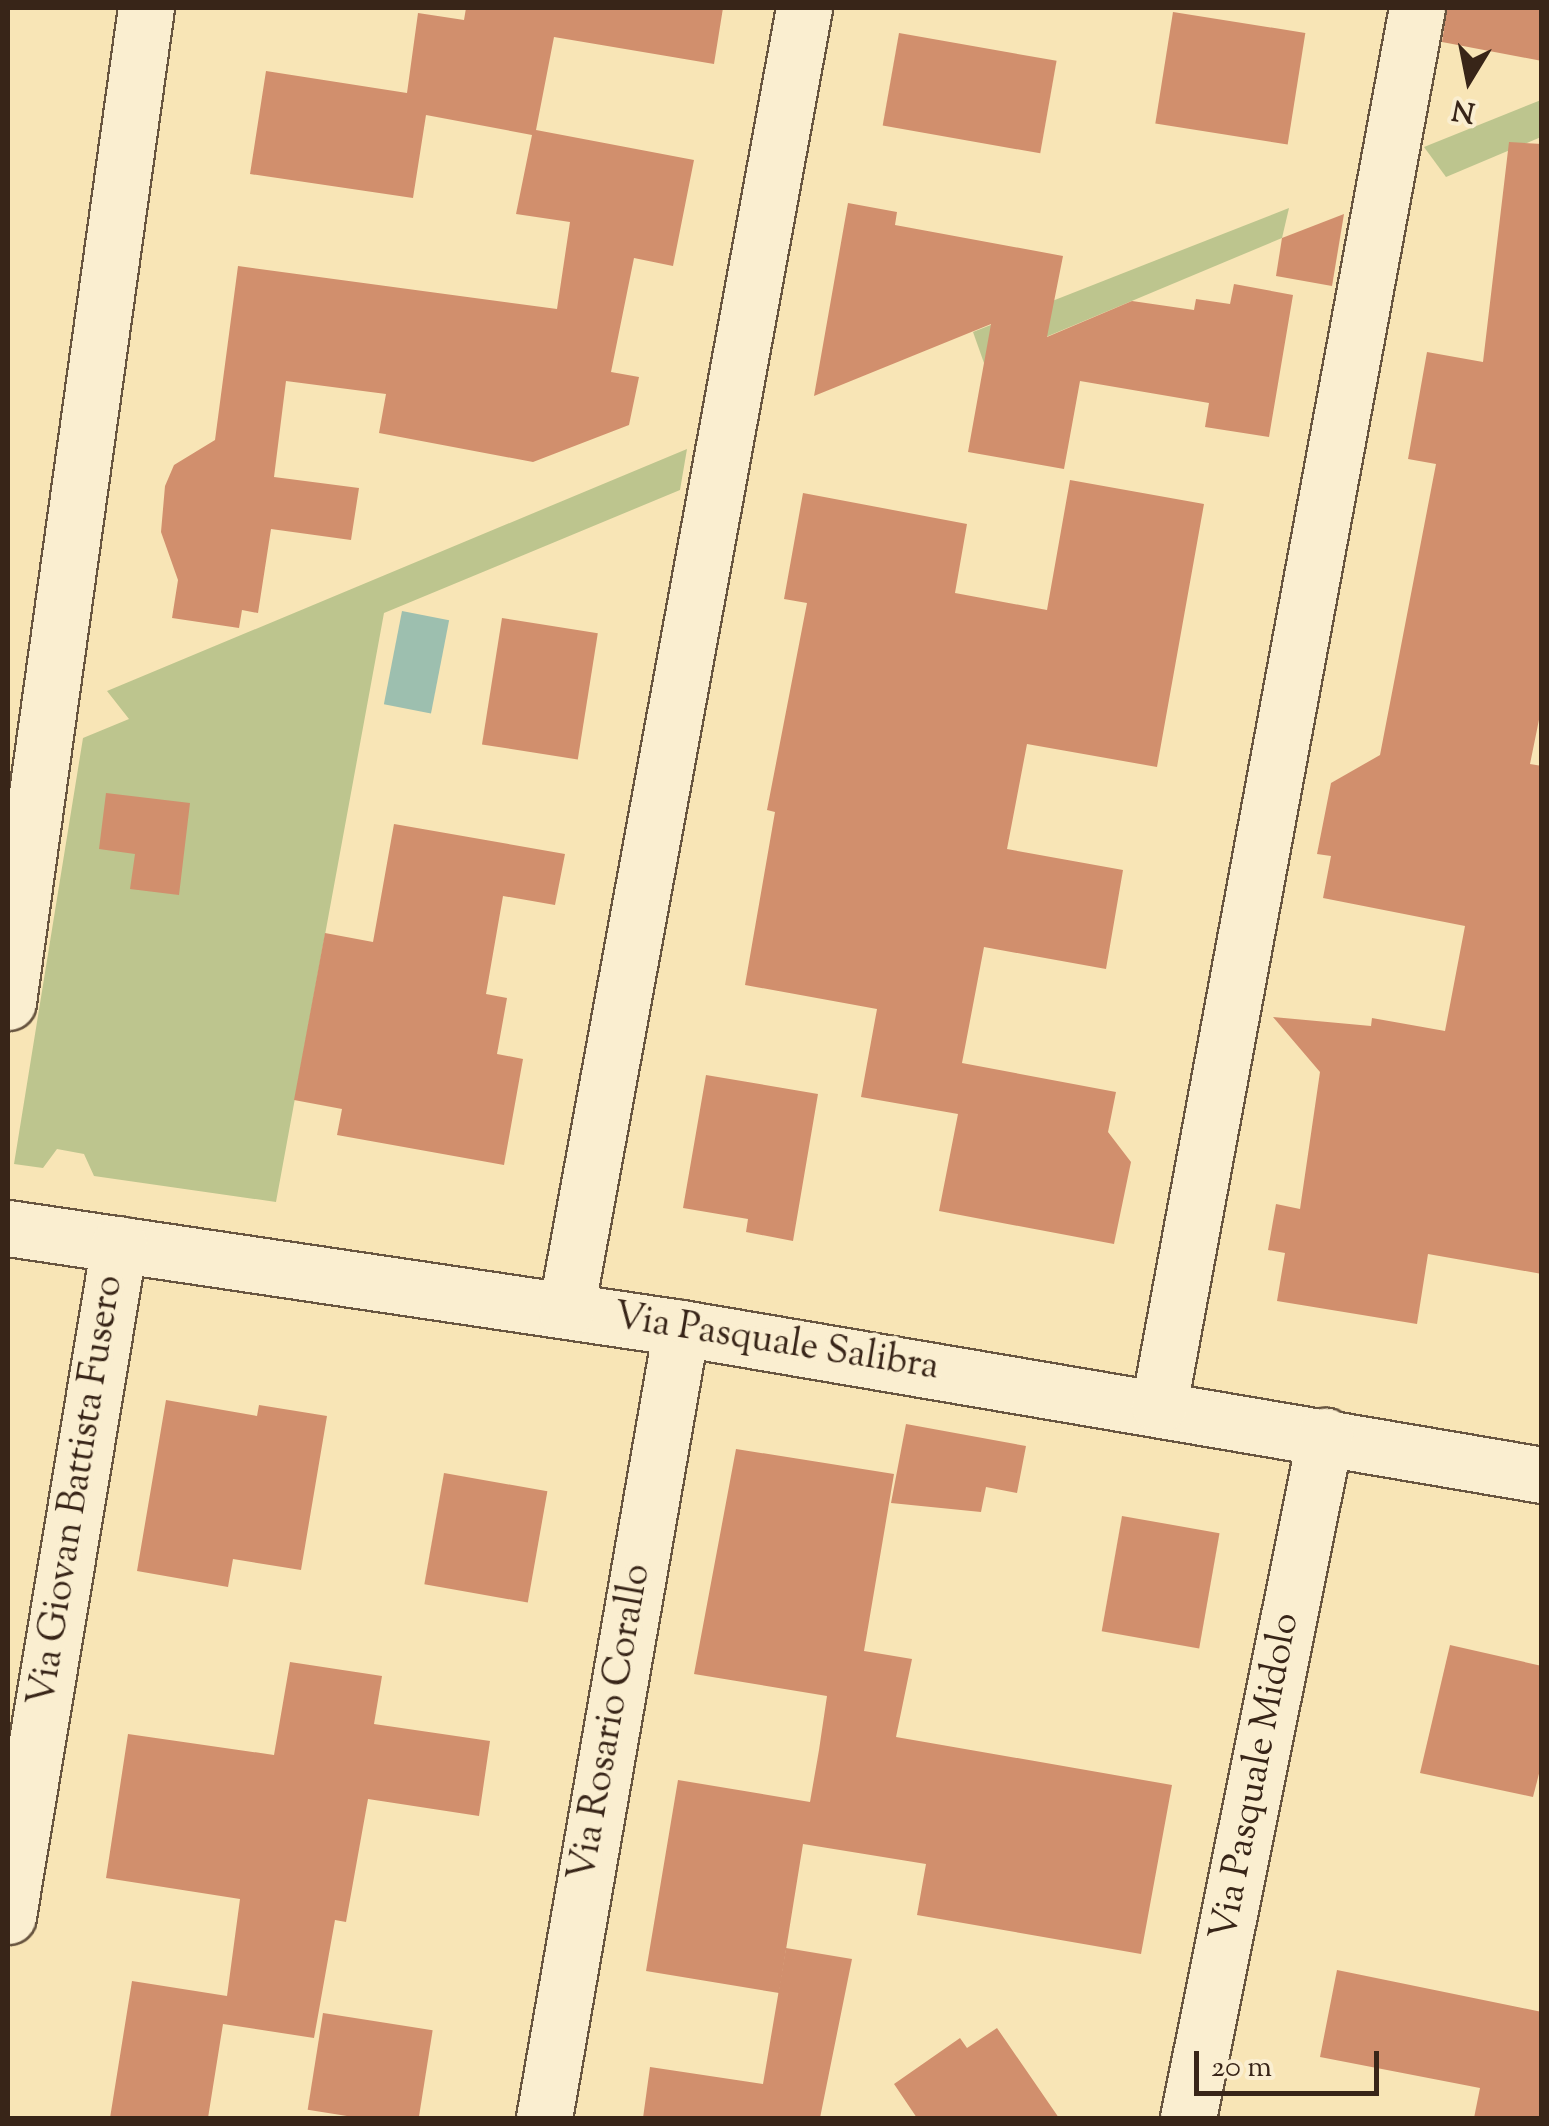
<!DOCTYPE html>
<html>
<head>
<meta charset="utf-8">
<style>
	body { margin:0 }
	#map { position:relative; width:1549px; height:2126px; overflow:hidden; background:#f8e5b6; font-family:"Sorts Mill Goudy",serif }
	div>[style] { position:absolute }
	.green>* { inset:0; background:#bdc58e }
	.water>* { inset:0; background:#9dbfaf; transform-origin:0 0 }
	.building>* { inset:0; background:#d18f6d; transform-origin:0 0 }
	.roads { filter:drop-shadow(2px 0 #685540) drop-shadow(-2px 0 #685540) drop-shadow(0 2px #685540) drop-shadow(0 -2px #685540) }
	.minor>* { height:55px; margin:-27.5px; padding:0 27.5px; transform-origin:27.5px; border-radius:27.5px; background:#faeed0 }
	span { translate:-50% -50%; white-space:nowrap; text-align:center; line-height:1.15; -webkit-text-stroke:10px #faeed0; paint-order:stroke }
	.street-label { font-size:38px; color:#382518 }
	.frame { position:absolute; inset:0; border:10px solid #382518; pointer-events:none }
	.north { position:absolute; left:1419px; top:30px; width:100px; height:100px; -webkit-text-stroke:8px #faeed0; paint-order:stroke; rotate:190deg; font-size:28px; font-weight:700; line-height:40px; text-align:center; color:#382518 }
	.north::after { content:''; display:block; margin:auto; width:35px; height:45px; background:#382518; clip-path:polygon(50% 0,100% 100%,50% 72%,0 100%) }
	.scale { position:absolute; left:1194px; top:2051px; width:185px; height:45px; box-sizing:border-box; border:5px solid #382518; border-top:0; padding-left:12px; font-size:30px; line-height:35px; white-space:nowrap; color:#382518; -webkit-text-stroke:8px #faeed0; paint-order:stroke }
</style>
</head>
<body>
<div id="map">
	<div class="green">
		<i style="clip-path:polygon(1541px 100px,1541px 137px,1446px 177px,1424px 147px)"></i>
		<i style="clip-path:polygon(1289px 208px,1282px 238px,984px 363px,973px 332px)"></i>
		<i style="clip-path:polygon(687px 449px,680px 490px,384px 613px,276px 1202px,94px 1176px,84px 1154px,57px 1149px,43px 1168px,14px 1164px,83px 738px,129px 719px,107px 691px)"></i>
	</div>
	<div class="water">
		<i style="left:402px;top:611px;width:48px;height:95px;rotate:11deg"></i>
	</div>
	<div class="building">
		<i style="clip-path:polygon(466px 8px,723px 8px,714px 64px,554px 37px,536px 130px,694px 160px,673px 266px,634px 258px,611px 372px,639px 377px,629px 425px,533px 462px,379px 433px,386px 394px,286px 381px,274px 477px,359px 488px,351px 540px,271px 529px,258px 613px,242px 610px,239px 628px,172px 618px,178px 580px,161px 532px,165px 486px,174px 465px,215px 440px,238px 266px,557px 309px,570px 222px,516px 214px,532px 135px,426px 115px,413px 198px,250px 174px,266px 71px,407px 93px,418px 13px,464px 20px)"></i>
		<i style="clip-path:polygon(1447px 8px,1542px 8px,1542px 61px,1442px 42px)"></i>
		<i style="left:1173px;top:12px;width:134px;height:113px;rotate:9deg"></i>
		<i style="left:899px;top:33px;width:160px;height:94px;rotate:10deg"></i>
		<i style="clip-path:polygon(1509px 142px,1542px 144px,1542px 705px,1530px 764px,1542px 766px,1542px 1274px,1428px 1254px,1417px 1324px,1277px 1301px,1285px 1253px,1268px 1250px,1276px 1204px,1300px 1209px,1320px 1072px,1273px 1017px,1371px 1026px,1372px 1018px,1445px 1031px,1465px 926px,1323px 898px,1331px 856px,1317px 854px,1331px 783px,1380px 755px,1436px 464px,1408px 459px,1427px 352px,1483px 362px)"></i>
		<i style="clip-path:polygon(848px 203px,897px 212px,895px 225px,1063px 256px,1047px 337px,1132px 301px,1194px 310px,1196px 299px,1230px 304px,1234px 284px,1293px 295px,1269px 437px,1205px 427px,1209px 403px,1080px 381px,1064px 469px,968px 452px,991px 324px,814px 396px)"></i>
		<i style="clip-path:polygon(1344px 214px,1332px 286px,1276px 276px,1282px 238px)"></i>
		<i style="clip-path:polygon(1070px 480px,1204px 504px,1157px 767px,1027px 744px,1007px 849px,1123px 870px,1106px 969px,984px 947px,962px 1063px,1116px 1092px,1108px 1132px,1131px 1162px,1114px 1244px,939px 1211px,958px 1114px,861px 1097px,877px 1009px,745px 985px,775px 812px,767px 810px,807px 603px,784px 599px,803px 493px,967px 524px,955px 593px,1047px 610px)"></i>
		<i style="left:502px;top:618px;width:97px;height:128px;rotate:9deg"></i>
		<i style="clip-path:polygon(106px 793px,190px 803px,179px 895px,130px 889px,135px 854px,99px 849px)"></i>
		<i style="clip-path:polygon(394px 824px,565px 854px,555px 905px,503px 896px,486px 994px,507px 998px,497px 1054px,523px 1059px,504px 1165px,337px 1135px,342px 1109px,294px 1100px,325px 933px,373px 942px)"></i>
		<i style="clip-path:polygon(706px 1075px,818px 1094px,793px 1241px,746px 1232px,748px 1219px,683px 1208px)"></i>
		<i style="clip-path:polygon(166px 1400px,257px 1416px,259px 1405px,327px 1416px,301px 1570px,233px 1559px,228px 1587px,137px 1571px)"></i>
		<i style="clip-path:polygon(906px 1424px,1026px 1446px,1017px 1493px,986px 1487px,981px 1512px,891px 1503px)"></i>
		<i style="clip-path:polygon(736px 1449px,894px 1474px,864px 1651px,912px 1659px,896px 1737px,1172px 1785px,1141px 1954px,917px 1915px,926px 1864px,803px 1844px,779px 1993px,646px 1971px,678px 1780px,810px 1802px,819px 1750px,827px 1696px,694px 1674px)"></i>
		<i style="left:444px;top:1473px;width:105px;height:113px;rotate:10deg"></i>
		<i style="left:1122px;top:1516px;width:99px;height:117px;rotate:10deg"></i>
		<i style="clip-path:polygon(1450px 1645px,1542px 1666px,1542px 1762px,1533px 1797px,1420px 1773px)"></i>
		<i style="clip-path:polygon(290px 1662px,382px 1676px,374px 1724px,490px 1741px,479px 1816px,368px 1799px,346px 1922px,335px 1920px,314px 2038px,223px 2024px,208px 2118px,110px 2118px,132px 1981px,227px 1996px,240px 1899px,106px 1878px,128px 1734px,274px 1755px)"></i>
		<i style="clip-path:polygon(786px 1948px,852px 1959px,820px 2118px,643px 2118px,650px 2067px,763px 2084px)"></i>
		<i style="clip-path:polygon(1337px 1970px,1542px 2012px,1542px 2118px,1474px 2118px,1480px 2088px,1320px 2057px)"></i>
		<i style="left:323px;top:2013px;width:111px;height:98px;rotate:9deg"></i>
		<i style="clip-path:polygon(997px 2028px,1059px 2118px,917px 2118px,894px 2084px,960px 2038px,967px 2048px)"></i>
	</div>
	<div class="roads">
		<div class="minor">
			<i style="left:8px;top:1002px;width:1004px;rotate:-82.1deg"></i>
			<i style="left:8px;top:1228px;width:680px;rotate:8.45deg"></i>
			<i style="left:681px;top:1328px;width:873px;rotate:9.69deg"></i>
			<i style="left:566px;top:1310px;width:1324px;rotate:-79.64deg"></i>
			<i style="left:1159px;top:1405px;width:1421px;rotate:-79.54deg"></i>
			<i style="left:8px;top:1916px;width:681px;rotate:-80.62deg"></i>
			<i style="left:544px;top:2118px;width:802px;rotate:-80.16deg"></i>
			<i style="left:1188px;top:2118px;width:696px;rotate:-78.64deg"></i>
		</div>
	</div>
	<div class="street-label">
		<span style="left:776px;top:1344px;rotate:9deg">Via Pasquale Salibra</span>
		<span style="left:78px;top:1491px;rotate:-81deg">Via Giovan Battista Fusero</span>
		<span style="left:612px;top:1723px;rotate:-80deg">Via Rosario Corallo</span>
		<span style="left:1257px;top:1777px;rotate:-79deg">Via Pasquale Midolo</span>
	</div>
	<div class="frame"></div>
	<div class="north">N</div>
	<div class="scale">20 m</div>
</div>
</body>
</html>
